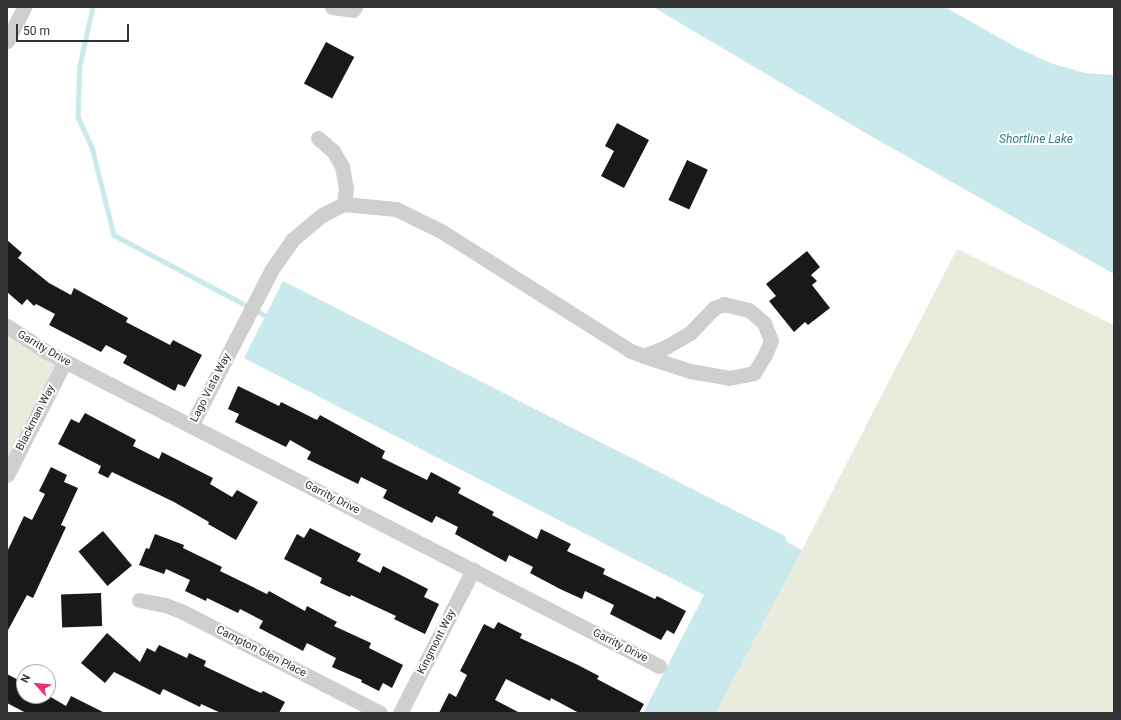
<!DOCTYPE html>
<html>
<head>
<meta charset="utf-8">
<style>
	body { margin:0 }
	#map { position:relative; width:1121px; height:720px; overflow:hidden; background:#fff; font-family:Roboto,sans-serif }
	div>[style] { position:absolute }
	.green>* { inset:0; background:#e9ecdd }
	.water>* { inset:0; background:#c9e9ed }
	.stream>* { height:4.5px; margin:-2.25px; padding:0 2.25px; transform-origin:2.25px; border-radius:2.25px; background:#c9e9ed }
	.building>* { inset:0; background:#191919; transform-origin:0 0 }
	.minor>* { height:15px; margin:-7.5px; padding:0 7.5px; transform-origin:7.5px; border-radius:7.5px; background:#cfcfcf }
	span { translate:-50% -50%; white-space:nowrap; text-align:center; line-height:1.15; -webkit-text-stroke:4px #fff; paint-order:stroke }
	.street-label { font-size:11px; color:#323232 }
	.water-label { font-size:12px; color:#357b85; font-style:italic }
	.frame { position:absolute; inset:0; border:8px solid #323232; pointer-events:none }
	.north { position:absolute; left:16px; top:664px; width:40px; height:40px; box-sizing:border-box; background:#fff; border:1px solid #adadad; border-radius:50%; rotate:297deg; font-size:11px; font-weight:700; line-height:16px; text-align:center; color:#323232 }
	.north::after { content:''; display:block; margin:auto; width:14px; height:18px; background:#ed3073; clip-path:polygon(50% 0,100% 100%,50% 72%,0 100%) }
	.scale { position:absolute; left:16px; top:24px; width:113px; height:18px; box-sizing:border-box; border:2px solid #323232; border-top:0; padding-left:5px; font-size:12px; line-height:14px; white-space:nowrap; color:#323232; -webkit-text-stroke:3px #fff; paint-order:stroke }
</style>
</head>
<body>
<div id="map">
	<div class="green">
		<i style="clip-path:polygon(957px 249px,1114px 325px,1114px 713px,716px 713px,802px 550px)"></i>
		<i style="clip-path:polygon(7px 334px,65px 361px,7px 475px)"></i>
	</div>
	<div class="water">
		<i style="clip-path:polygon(653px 7px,945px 7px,1014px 46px,1050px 63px,1085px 73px,1114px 75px,1114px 274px,869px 135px)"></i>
		<i style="clip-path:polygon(283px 281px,785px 536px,787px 542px,802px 550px,716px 713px,643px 713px,704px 595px,244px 358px)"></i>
	</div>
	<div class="stream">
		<i style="left:93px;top:7px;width:59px;rotate:102.6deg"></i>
		<i style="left:80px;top:65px;width:52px;rotate:92.2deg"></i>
		<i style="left:78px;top:117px;width:33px;rotate:65deg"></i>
		<i style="left:92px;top:147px;width:91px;rotate:76deg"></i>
		<i style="left:114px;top:235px;width:177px;rotate:28deg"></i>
	</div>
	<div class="building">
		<i style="left:326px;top:42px;width:32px;height:47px;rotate:28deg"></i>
		<i style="clip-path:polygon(617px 123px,649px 140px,624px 188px,601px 176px,614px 151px,605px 146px)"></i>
		<i style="left:687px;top:160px;width:23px;height:44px;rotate:25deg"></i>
		<i style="clip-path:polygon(7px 240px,22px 253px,18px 258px,49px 283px,71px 295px,74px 288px,128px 318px,126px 322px,170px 345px,173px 340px,202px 355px,185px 387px,178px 384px,175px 391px,123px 363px,127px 356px,106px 345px,101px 352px,49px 325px,55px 314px,36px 304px,34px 306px,27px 299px,22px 305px,7px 292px)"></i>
		<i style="clip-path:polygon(807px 251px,820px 267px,811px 275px,817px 281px,812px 285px,830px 308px,808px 325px,805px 322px,794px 332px,769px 301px,776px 296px,766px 284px)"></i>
		<i style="clip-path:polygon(238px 386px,279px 406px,281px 402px,317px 420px,320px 415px,385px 451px,382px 458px,427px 480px,431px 472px,461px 488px,458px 493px,494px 512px,492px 515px,537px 539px,541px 529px,571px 544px,567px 551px,605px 569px,603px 574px,655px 599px,657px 596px,686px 611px,674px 634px,667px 630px,661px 640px,610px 614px,614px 605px,585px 591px,582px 599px,560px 589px,530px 573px,533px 567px,509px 555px,506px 562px,455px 534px,458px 527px,436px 516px,432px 523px,383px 498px,387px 490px,361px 477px,358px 484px,307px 459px,311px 452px,290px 440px,286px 447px,235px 422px,239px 414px,228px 409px)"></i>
		<i style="clip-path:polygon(85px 413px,136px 440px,133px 446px,159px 459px,162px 452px,213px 478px,210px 484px,232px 497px,237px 490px,258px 502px,236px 540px,208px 524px,209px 522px,174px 502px,112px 472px,108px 478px,98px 473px,101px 466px,58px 444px,71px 419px,79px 423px)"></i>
		<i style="clip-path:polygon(51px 467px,67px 475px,64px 482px,78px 488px,61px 525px,66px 527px,33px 598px,27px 595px,7px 632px,7px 552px,24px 516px,32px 520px,45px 494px,39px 491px)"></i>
		<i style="clip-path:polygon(310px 528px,361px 554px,357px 561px,380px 573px,383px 566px,428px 589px,424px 597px,439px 604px,425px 634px,394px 619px,396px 616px,351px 595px,350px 597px,320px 583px,322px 578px,284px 559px,297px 534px,304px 538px)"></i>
		<i style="left:103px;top:531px;width:45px;height:32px;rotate:50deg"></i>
		<i style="clip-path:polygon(155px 534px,184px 545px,183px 548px,222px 567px,220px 571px,267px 594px,269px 591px,305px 611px,307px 606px,337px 622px,334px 626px,371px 643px,369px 648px,403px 665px,392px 688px,383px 683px,379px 691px,361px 682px,362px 680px,332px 667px,336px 658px,307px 643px,303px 651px,259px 628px,263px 621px,240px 609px,238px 613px,207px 598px,206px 601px,185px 591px,190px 580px,166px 569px,164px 574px,139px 565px,146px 548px,149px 549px)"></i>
		<i style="left:101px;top:593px;width:33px;height:40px;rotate:88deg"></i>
		<i style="clip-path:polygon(498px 622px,522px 634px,520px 638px,578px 665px,599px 676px,597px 679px,644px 704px,639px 713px,579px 713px,551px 698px,550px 701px,506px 679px,495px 700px,520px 713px,439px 713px,449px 693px,456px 697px,467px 675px,460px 671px,484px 624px,494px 629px)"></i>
		<i style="clip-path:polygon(107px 633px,140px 662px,147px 648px,155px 652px,159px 645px,187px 658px,189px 653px,206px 661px,204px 666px,261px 693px,263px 691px,285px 702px,279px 713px,221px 713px,201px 704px,200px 707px,163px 689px,160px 695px,114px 672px,105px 683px,81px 663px)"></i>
		<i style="clip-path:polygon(7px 674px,24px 683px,24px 696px,49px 696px,66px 706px,71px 696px,105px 713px,26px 713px,7px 703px)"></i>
	</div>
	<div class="minor">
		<i style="left:332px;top:7px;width:21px;rotate:8deg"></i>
		<i style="left:353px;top:10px;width:4px;rotate:-56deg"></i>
		<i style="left:7px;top:41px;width:38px;rotate:-63deg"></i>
		<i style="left:318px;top:138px;width:20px;rotate:41deg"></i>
		<i style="left:333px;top:151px;width:17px;rotate:59deg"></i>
		<i style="left:342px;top:166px;width:22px;rotate:80deg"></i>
		<i style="left:346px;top:188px;width:16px;rotate:97deg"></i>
		<i style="left:7px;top:326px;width:48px;rotate:33deg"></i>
		<i style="left:47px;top:352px;width:688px;rotate:27.16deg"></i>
		<i style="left:191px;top:426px;width:177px;rotate:-62.7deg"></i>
		<i style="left:272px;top:269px;width:35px;rotate:-55deg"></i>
		<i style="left:292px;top:240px;width:39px;rotate:-40deg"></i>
		<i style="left:322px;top:215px;width:25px;rotate:-27deg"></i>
		<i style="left:344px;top:204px;width:52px;rotate:5.5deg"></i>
		<i style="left:396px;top:209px;width:50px;rotate:26.1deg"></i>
		<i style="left:441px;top:231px;width:225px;rotate:32.3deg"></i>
		<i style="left:631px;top:351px;width:14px;rotate:21deg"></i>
		<i style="left:644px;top:356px;width:48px;rotate:18.1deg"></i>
		<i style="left:690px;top:371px;width:40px;rotate:10deg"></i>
		<i style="left:729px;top:378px;width:25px;rotate:-11deg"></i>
		<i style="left:754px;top:373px;width:21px;rotate:-59deg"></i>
		<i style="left:765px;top:355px;width:15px;rotate:-67deg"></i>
		<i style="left:771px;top:341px;width:19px;rotate:-111deg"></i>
		<i style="left:764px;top:323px;width:20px;rotate:-139deg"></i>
		<i style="left:749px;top:310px;width:26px;rotate:-167deg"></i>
		<i style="left:724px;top:304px;width:11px;rotate:158deg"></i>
		<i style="left:714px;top:308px;width:35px;rotate:134deg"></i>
		<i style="left:690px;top:333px;width:28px;rotate:150deg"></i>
		<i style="left:666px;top:347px;width:24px;rotate:158deg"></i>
		<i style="left:7px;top:475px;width:128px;rotate:-63deg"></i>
		<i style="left:139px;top:600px;width:26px;rotate:11deg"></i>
		<i style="left:165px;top:605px;width:19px;rotate:21deg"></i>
		<i style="left:183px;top:612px;width:221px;rotate:27.1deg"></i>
		<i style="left:400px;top:713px;width:161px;rotate:-63deg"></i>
	</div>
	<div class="street-label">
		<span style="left:44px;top:349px;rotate:30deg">Garrity Drive</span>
		<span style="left:211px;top:388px;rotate:-63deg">Lago Vista Way</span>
		<span style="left:36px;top:418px;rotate:-63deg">Blackman Way</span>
		<span style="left:332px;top:498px;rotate:27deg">Garrity Drive</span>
		<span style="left:437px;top:642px;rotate:-63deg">Kingmont Way</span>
		<span style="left:620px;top:646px;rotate:27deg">Garrity Drive</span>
		<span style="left:261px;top:652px;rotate:27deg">Campton Glen Place</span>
	</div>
	<div class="water-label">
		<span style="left:1036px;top:140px">Shortline Lake</span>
	</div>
	<div class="frame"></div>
	<div class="north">N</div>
	<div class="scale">50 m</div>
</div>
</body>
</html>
